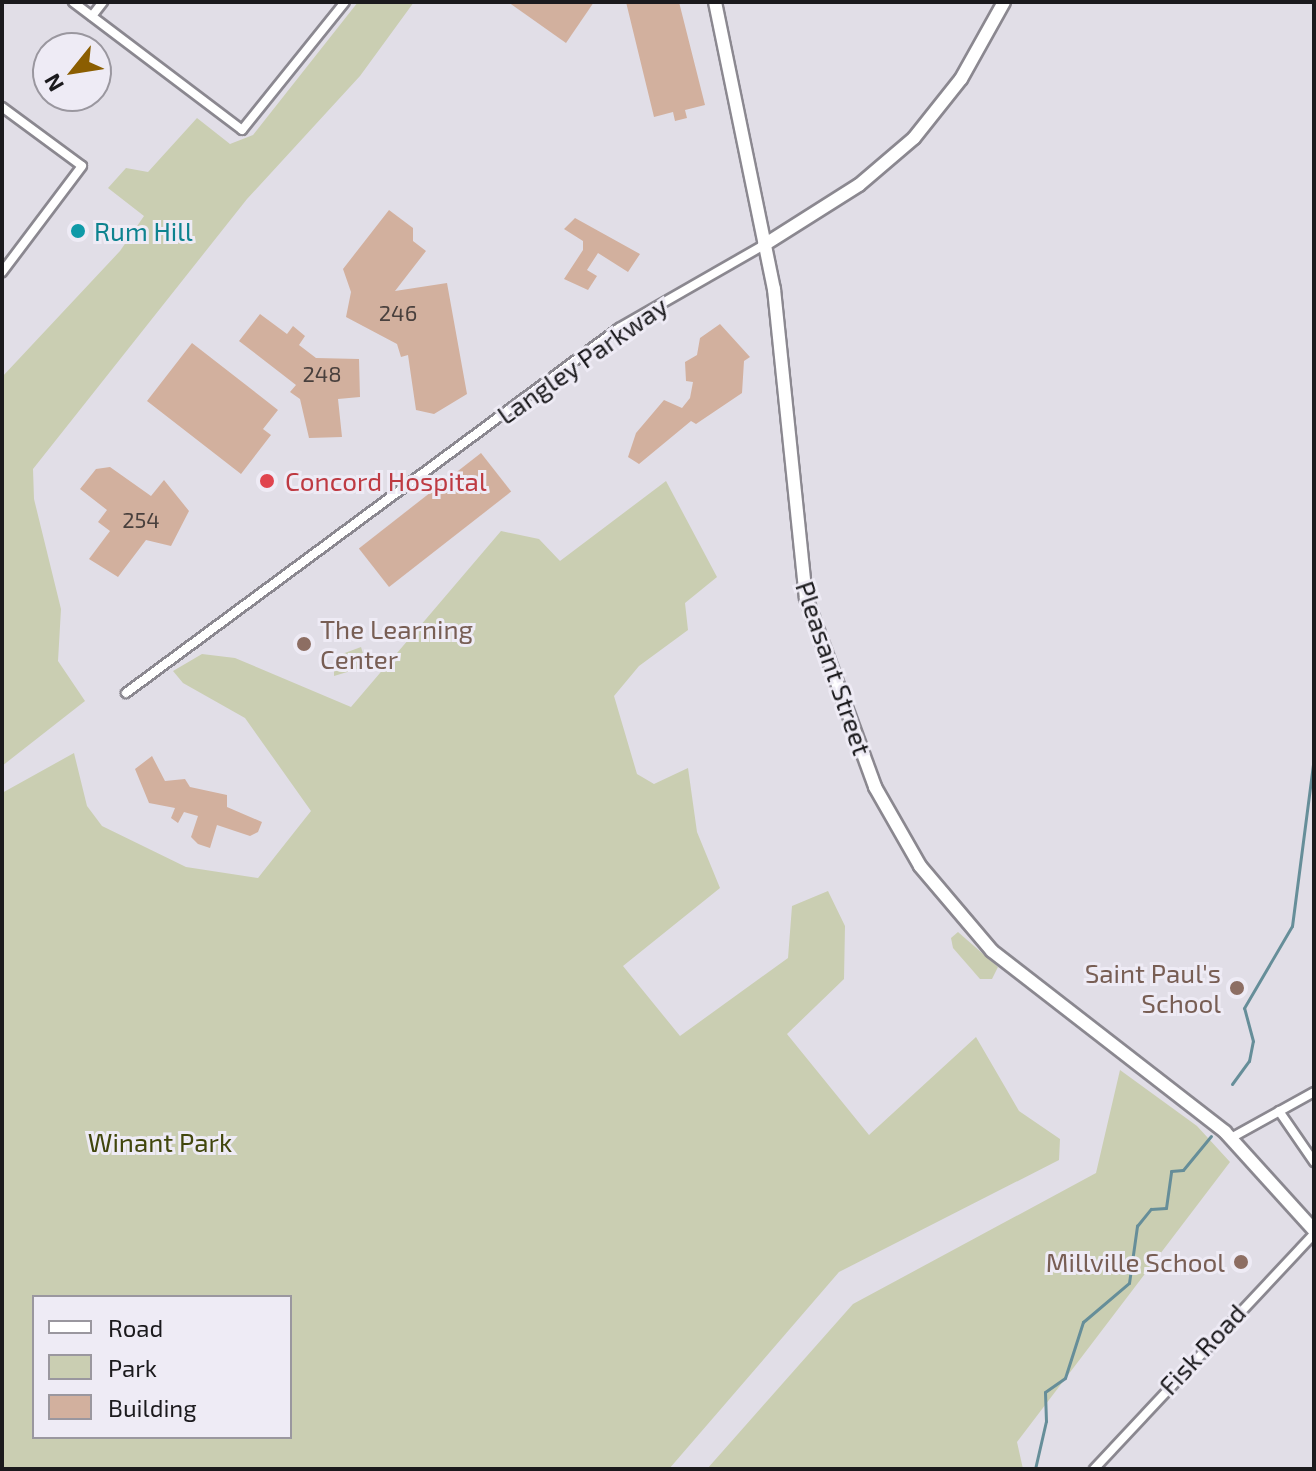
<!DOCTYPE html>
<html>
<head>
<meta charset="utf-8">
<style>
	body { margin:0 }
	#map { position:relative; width:1316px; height:1471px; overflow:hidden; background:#e1dee7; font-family:"Exo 2",sans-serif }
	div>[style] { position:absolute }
	.green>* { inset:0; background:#caceb2 }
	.stream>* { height:3px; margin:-1.5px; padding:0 1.5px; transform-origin:1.5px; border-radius:1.5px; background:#668e99 }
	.building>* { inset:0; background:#d2b09e; transform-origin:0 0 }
	.roads { filter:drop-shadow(2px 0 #8b8890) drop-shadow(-2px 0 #8b8890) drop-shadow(0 2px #8b8890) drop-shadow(0 -2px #8b8890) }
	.street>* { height:8px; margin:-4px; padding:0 4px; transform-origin:4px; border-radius:4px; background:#fff }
	.secondary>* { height:12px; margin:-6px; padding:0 6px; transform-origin:6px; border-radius:6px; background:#fff }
	.primary>* { height:12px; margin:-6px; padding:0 6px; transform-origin:6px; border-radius:6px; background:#fff }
	.dots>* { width:22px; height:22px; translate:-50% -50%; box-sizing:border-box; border:4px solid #eeebf5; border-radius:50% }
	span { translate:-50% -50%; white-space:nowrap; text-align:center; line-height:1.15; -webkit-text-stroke:6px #eeebf5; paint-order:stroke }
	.number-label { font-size:22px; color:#49403d }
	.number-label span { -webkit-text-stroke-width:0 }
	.culture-label { font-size:26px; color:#0d838f }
	.left { translate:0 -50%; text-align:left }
	.street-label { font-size:26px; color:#1b1a1d }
	.health-label { font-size:26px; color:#be3a42 }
	.education-label { font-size:26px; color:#785e54 }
	.right { translate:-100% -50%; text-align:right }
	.park-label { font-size:26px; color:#41460c }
	.frame { position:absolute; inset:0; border:4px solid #1b1a1d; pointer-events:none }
	.legend { position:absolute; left:32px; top:1295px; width:260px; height:144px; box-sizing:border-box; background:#eeebf5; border:2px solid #9a979f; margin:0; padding:10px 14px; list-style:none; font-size:24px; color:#1b1a1d }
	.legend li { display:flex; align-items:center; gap:16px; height:40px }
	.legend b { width:40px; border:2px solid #9a979f }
	.north { position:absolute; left:32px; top:32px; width:80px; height:80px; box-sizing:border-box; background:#eeebf5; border:2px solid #9a979f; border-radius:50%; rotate:240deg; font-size:22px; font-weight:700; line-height:32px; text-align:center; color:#1b1a1d }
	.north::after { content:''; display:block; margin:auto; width:28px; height:36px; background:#8b5e01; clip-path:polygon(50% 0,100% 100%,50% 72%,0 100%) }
</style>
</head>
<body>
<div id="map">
	<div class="green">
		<i style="clip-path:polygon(358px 2px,414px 2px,360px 76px,247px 199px,33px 469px,34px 499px,61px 609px,58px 661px,85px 701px,2px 766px,2px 377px,120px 251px,144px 216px,108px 188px,126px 168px,148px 172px,197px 118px,230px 144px,253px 135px)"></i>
		<i style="clip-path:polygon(evenodd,666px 481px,717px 577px,685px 603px,688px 630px,639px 666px,614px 696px,637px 774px,654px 784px,688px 768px,697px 832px,720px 888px,623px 966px,680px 1036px,788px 958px,792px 906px,828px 891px,845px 926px,844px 979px,787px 1034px,869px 1135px,976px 1037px,1019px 1111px,1060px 1139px,1059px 1160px,839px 1272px,669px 1469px,2px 1469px,2px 793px,74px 753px,87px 806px,102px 826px,186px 867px,258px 878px,311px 811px,245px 718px,183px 683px,173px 671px,202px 654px,235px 658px,351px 707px,501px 531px,539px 539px,560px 561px,666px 481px,34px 1297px,290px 1297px,290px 1437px,34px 1437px,34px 1297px)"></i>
		<i style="clip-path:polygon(361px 647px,367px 666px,334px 676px,334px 657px)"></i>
		<i style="clip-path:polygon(958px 932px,998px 967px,992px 979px,980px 979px,953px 948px,951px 938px)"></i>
		<i style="clip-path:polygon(1120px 1070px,1197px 1126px,1230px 1162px,1017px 1442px,1023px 1469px,707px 1469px,853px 1304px,1096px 1173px)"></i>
	</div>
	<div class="stream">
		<i style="left:1232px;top:1084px;width:29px;rotate:-54deg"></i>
		<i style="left:1249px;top:1061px;width:20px;rotate:-79deg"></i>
		<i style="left:1253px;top:1041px;width:34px;rotate:-105deg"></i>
		<i style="left:1244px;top:1008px;width:95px;rotate:-59.7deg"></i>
		<i style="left:1292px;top:926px;width:171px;rotate:-82.6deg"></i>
		<i style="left:1035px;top:1469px;width:49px;rotate:-77.1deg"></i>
		<i style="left:1046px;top:1421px;width:29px;rotate:-92deg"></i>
		<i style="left:1045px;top:1392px;width:24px;rotate:-35deg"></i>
		<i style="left:1065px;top:1378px;width:59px;rotate:-72.2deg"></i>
		<i style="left:1083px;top:1322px;width:60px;rotate:-40.3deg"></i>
		<i style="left:1129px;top:1283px;width:58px;rotate:-82deg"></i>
		<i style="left:1137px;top:1226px;width:22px;rotate:-51deg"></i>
		<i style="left:1151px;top:1209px;width:15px;rotate:-4deg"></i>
		<i style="left:1166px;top:1208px;width:37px;rotate:-82deg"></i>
		<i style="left:1171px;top:1171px;width:12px;rotate:-5deg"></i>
		<i style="left:1183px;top:1170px;width:44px;rotate:-50.5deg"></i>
	</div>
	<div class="building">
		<i style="clip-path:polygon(508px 2px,594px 2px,566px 43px)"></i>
		<i style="clip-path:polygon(626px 2px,679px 2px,705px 105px,685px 110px,687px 118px,675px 121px,673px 112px,654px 117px)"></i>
		<i style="clip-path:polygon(389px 210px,413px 228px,413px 241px,426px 251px,395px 291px,447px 283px,467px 394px,434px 414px,416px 410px,408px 355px,401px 357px,397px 344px,346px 317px,351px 292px,343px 269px)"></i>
		<i style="clip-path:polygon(575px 218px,640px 254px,628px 272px,598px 253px,587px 270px,597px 276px,588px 290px,564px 279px,583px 250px,583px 241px,564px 229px)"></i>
		<i style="clip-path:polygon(260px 314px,287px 334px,293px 326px,305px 336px,299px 345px,316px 358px,359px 359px,360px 397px,338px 399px,342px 437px,309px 438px,300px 399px,290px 392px,296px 385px,239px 341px)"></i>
		<i style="clip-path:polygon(720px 324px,750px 357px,744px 361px,742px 393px,696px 424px,691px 421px,639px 464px,628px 457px,636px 433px,664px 400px,682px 408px,690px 398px,693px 382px,686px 381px,685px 362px,697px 355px,700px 338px)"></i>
		<i style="clip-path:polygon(192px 343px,278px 410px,263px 429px,271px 435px,241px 474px,147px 401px)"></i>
		<i style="left:481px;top:453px;width:49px;height:155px;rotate:52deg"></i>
		<i style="clip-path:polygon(110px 467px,151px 496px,164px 480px,189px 511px,171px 546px,146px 540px,118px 577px,89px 559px,110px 531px,98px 522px,107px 510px,80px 489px,96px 469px)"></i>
		<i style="clip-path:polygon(152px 756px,165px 781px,185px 779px,190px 787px,227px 795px,227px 807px,262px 822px,258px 832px,250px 836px,217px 825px,210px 848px,198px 844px,191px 837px,198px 816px,184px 812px,178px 823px,171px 818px,175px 808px,149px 803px,135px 769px)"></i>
	</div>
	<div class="roads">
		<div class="street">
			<i style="left:73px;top:2px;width:212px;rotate:37.1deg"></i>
			<i style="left:242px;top:130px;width:164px;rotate:-51.2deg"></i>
			<i style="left:92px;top:16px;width:18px;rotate:-52deg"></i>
			<i style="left:2px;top:107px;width:99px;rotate:36.4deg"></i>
			<i style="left:82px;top:166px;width:133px;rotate:127deg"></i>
			<i style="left:126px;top:693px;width:613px;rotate:-36.51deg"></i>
			<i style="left:619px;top:328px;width:167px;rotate:-29.8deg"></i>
			<i style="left:1279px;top:1111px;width:62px;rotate:55.5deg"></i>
			<i style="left:1231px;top:1138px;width:95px;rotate:-29deg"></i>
			<i style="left:1094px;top:1469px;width:322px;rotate:-46.9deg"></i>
		</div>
		<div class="secondary">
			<i style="left:764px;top:245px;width:112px;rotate:-32.3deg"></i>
			<i style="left:859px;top:185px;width:72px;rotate:-40.5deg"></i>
			<i style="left:914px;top:138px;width:75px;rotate:-51.5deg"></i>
			<i style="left:961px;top:79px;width:88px;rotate:-60.8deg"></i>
		</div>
		<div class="primary">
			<i style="left:715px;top:2px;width:293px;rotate:78.4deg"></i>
			<i style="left:774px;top:289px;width:311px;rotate:84.1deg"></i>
			<i style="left:806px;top:598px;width:201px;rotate:69.9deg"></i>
			<i style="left:875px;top:787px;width:91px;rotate:60.3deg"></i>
			<i style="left:920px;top:866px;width:111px;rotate:49.7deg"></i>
			<i style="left:992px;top:951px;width:295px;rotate:37.8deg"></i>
			<i style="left:1225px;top:1132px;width:132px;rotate:47.8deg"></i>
		</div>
	</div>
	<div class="dots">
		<i style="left:78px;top:231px;background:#0f9aa8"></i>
		<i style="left:267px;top:481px;background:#e0444e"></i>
		<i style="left:304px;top:644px;background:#8d6e63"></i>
		<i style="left:1237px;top:988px;background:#8d6e63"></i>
		<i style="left:1241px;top:1262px;background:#8d6e63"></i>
	</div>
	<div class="number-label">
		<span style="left:398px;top:313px">246</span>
		<span style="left:322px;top:374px">248</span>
		<span style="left:141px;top:520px">254</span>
	</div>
	<div class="culture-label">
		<span class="left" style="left:94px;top:231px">Rum Hill</span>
	</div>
	<div class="street-label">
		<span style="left:582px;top:360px;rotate:-35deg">Langley Parkway</span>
		<span style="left:834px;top:668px;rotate:71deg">Pleasant Street</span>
		<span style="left:1202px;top:1349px;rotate:-47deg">Fisk Road</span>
	</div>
	<div class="health-label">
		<span class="left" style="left:285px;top:481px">Concord Hospital</span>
	</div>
	<div class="education-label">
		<span class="left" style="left:320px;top:644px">The Learning<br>Center</span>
		<span class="right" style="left:1221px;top:988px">Saint Paul's<br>School</span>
		<span class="right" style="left:1225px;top:1262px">Millville School</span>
	</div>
	<div class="park-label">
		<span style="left:160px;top:1142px">Winant Park</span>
	</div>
	<div class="frame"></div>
	<ul class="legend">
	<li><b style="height:10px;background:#fff"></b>Road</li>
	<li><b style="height:22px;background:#caceb2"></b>Park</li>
	<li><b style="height:22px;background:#d2b09e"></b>Building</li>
	</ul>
	<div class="north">N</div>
</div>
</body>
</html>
